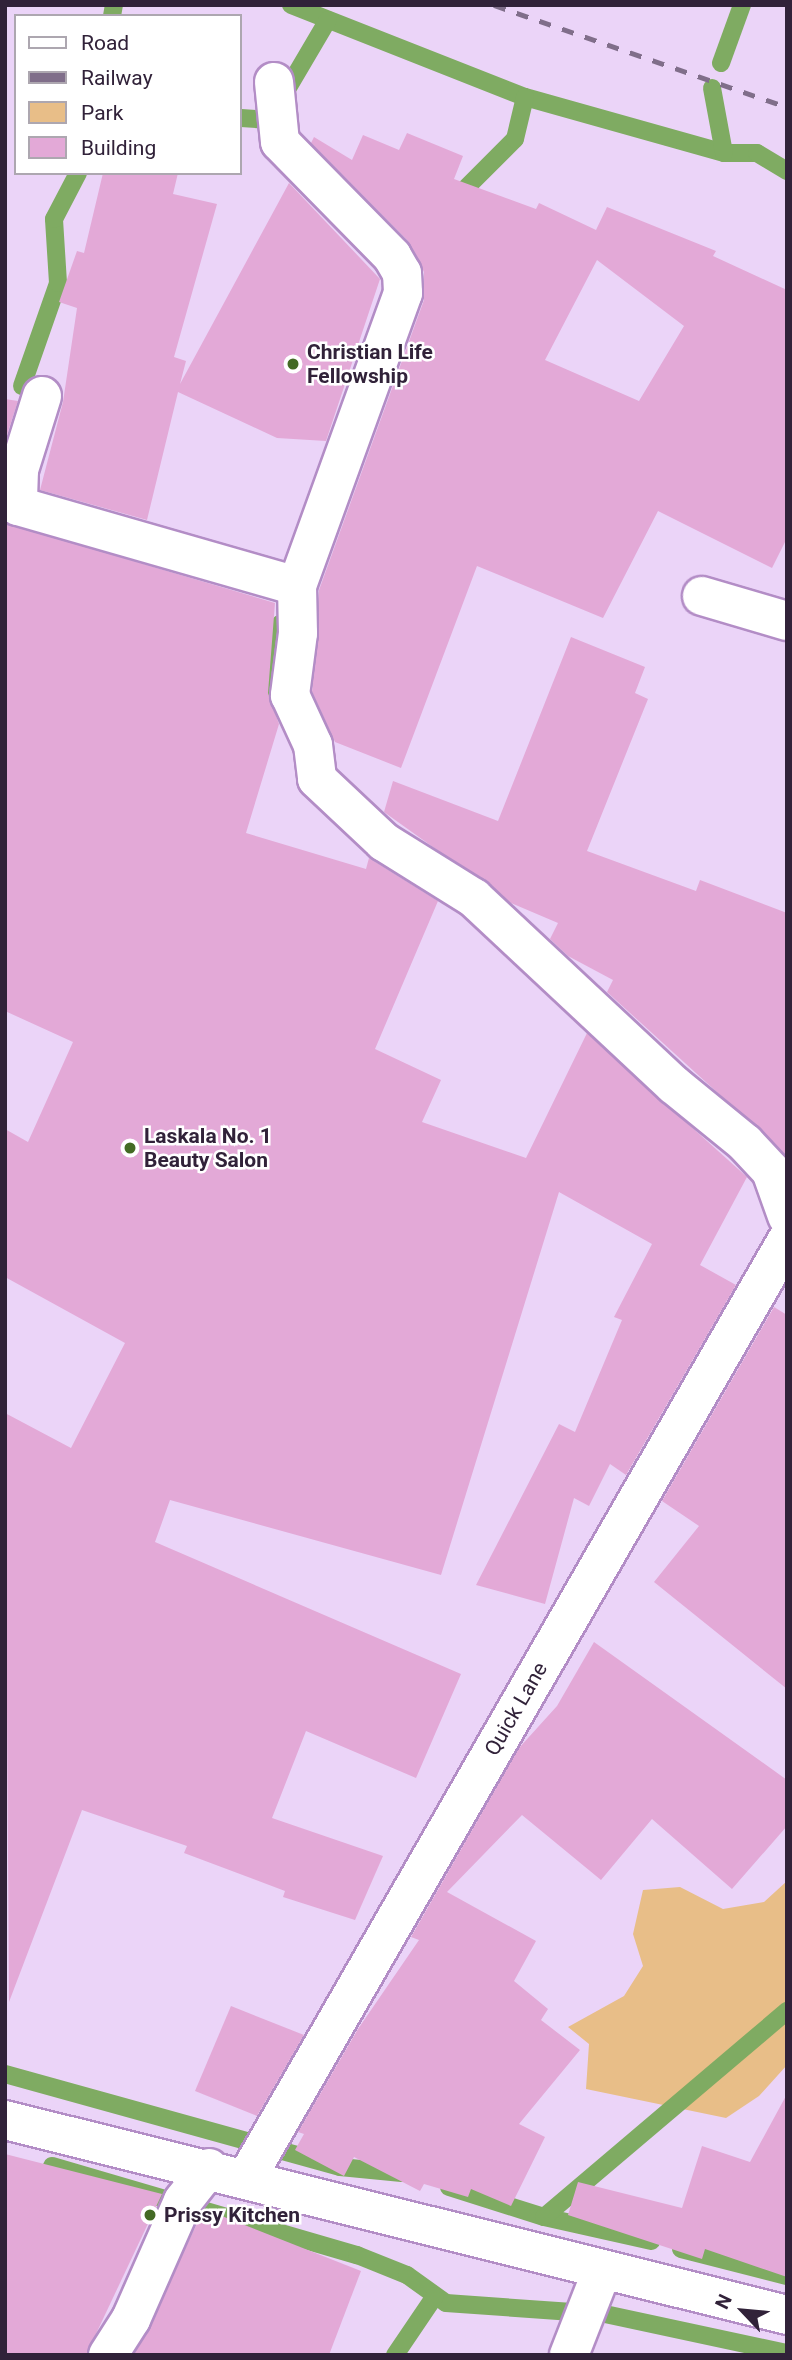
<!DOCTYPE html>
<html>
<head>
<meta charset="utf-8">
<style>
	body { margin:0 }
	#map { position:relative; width:792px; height:2360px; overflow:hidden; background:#ebd4f8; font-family:Roboto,sans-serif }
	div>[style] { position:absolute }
	.green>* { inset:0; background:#e8be88 }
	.stream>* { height:18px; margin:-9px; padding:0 9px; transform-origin:9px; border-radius:9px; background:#7fab62 }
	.building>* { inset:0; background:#e3a9d7 }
	.roads { filter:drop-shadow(2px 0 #b38dc6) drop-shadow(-2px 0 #b38dc6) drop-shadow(0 2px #b38dc6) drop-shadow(0 -2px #b38dc6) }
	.minor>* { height:38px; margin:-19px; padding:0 19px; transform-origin:19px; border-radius:19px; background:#fff }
	.rail>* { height:5px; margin-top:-2.5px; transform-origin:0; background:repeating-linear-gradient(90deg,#806e8a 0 12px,transparent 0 24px) }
	.dots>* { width:19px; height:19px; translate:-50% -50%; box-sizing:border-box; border:4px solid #fff; border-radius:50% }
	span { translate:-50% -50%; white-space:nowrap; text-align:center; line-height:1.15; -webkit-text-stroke:5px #fff; paint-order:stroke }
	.poi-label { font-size:21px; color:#312239; font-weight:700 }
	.left { translate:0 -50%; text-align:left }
	.street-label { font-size:21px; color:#312239 }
	.frame { position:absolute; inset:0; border:7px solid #312239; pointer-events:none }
	.legend { position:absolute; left:14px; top:14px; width:228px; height:161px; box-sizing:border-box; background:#fff; border:2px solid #ada7b0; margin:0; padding:9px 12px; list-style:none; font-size:21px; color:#312239 }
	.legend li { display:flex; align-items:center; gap:14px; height:35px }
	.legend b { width:35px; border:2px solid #ada7b0 }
	.north { position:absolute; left:708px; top:2276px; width:70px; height:70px; -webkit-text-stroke:5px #fff; paint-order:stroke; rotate:296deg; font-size:19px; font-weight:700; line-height:28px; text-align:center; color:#312239 }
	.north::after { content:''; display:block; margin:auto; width:24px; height:32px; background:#312239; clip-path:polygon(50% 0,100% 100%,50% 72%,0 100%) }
</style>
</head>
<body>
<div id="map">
	<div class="green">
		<i style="clip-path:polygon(787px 1881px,787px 2065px,759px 2096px,726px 2118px,586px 2089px,589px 2044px,568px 2027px,624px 1996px,643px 1966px,633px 1934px,643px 1890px,680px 1887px,723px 1909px,764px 1902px)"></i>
	</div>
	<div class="stream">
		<i style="left:291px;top:5px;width:251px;rotate:21.5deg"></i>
		<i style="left:525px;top:97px;width:207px;rotate:15.7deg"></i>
		<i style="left:724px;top:153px;width:33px"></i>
		<i style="left:757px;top:153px;width:35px;rotate:31deg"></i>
		<i style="left:112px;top:16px;width:11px;rotate:-80deg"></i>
		<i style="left:721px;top:63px;width:62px;rotate:-70.1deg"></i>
		<i style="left:712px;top:88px;width:66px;rotate:79.5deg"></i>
		<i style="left:241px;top:118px;width:28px;rotate:4deg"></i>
		<i style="left:269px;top:120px;width:116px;rotate:-59.5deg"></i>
		<i style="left:454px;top:200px;width:86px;rotate:-45deg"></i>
		<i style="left:515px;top:139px;width:43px;rotate:-76.6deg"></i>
		<i style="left:22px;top:386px;width:109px;rotate:-70.7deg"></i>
		<i style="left:58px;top:283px;width:64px;rotate:-93.6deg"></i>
		<i style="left:54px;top:219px;width:52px;rotate:-62.4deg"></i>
		<i style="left:263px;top:693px;width:71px;rotate:-76.2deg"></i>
		<i style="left:5px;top:2074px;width:348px;rotate:15.5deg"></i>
		<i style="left:340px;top:2167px;width:62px;rotate:5.5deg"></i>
		<i style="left:52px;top:2166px;width:318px;rotate:16.3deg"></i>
		<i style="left:357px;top:2255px;width:54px;rotate:21.8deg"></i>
		<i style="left:407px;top:2275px;width:48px;rotate:35.7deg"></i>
		<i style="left:446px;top:2303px;width:141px;rotate:4.1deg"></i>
		<i style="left:449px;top:2187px;width:100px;rotate:17.5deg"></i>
		<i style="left:544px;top:2217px;width:110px;rotate:12.6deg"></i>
		<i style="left:544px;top:2217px;width:319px;rotate:-40.3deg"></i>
		<i style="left:681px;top:2249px;width:109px;rotate:14.3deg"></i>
		<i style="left:590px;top:2325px;width:13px;rotate:-72deg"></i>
		<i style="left:594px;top:2313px;width:11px;rotate:5deg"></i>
		<i style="left:605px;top:2314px;width:186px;rotate:12.1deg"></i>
		<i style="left:395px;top:2355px;width:71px;rotate:-55.9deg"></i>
	</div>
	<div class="building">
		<i style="clip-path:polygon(evenodd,407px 133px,463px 156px,454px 179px,536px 209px,539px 203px,596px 230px,607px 207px,716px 251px,713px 256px,787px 290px,787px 538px,772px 568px,658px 511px,603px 618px,477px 566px,401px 768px,335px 742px,312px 692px,319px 590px,424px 300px,424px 272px,408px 241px,311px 143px,314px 137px,352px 160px,363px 135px,399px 150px,407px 133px,597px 260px,684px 326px,639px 401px,545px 360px,597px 260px)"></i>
		<i style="clip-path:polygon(103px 173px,178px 173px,173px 194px,217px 204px,174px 357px,186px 361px,180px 384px,289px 183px,380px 279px,326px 441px,277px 438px,178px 392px,147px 520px,40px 490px,63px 402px,77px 308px,59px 302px,77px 251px,84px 253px)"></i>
		<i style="clip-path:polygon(5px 399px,18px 401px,5px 441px)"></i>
		<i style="clip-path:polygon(5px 523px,275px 603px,268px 693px,279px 724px,246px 833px,366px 869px,369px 858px,438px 901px,375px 1049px,441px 1080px,422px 1122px,526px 1158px,587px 1033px,747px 1177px,700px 1265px,736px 1285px,626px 1475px,610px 1464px,589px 1506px,574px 1498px,545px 1604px,476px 1585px,559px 1424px,575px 1432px,622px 1320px,614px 1317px,652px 1244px,559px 1192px,441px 1575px,170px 1500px,155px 1542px,461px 1674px,416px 1778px,306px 1731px,272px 1818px,383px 1856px,355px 1920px,283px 1897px,285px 1891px,184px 1853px,187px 1846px,82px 1810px,9px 2002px,5px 1413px,71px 1448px,125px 1343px,5px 1277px,5px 1129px,28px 1142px,73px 1042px,5px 1011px)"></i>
		<i style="clip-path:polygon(571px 637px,645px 667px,635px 693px,648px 699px,587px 851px,696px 891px,700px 880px,787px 913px,787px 1156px,607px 992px,613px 980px,568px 956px,550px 939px,558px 923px,511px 903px,384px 812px,393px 781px,498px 821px)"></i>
		<i style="clip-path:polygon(774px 1307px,787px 1315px,787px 1689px,654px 1582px,699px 1526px,662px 1501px)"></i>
		<i style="clip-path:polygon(594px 1642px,787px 1780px,787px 1826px,732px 1889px,652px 1819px,601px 1880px,522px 1815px,447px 1892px,536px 1941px,514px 1981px,548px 2009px,541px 2020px,580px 2050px,519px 2124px,545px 2137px,511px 2206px,471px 2189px,468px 2197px,424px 2184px,420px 2191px,354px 2157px,344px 2176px,295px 2150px,304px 2134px,298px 2132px,358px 2029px,419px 1940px,411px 1937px,519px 1748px,557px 1706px)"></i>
		<i style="clip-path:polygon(231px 2006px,304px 2035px,257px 2116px,195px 2091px)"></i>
		<i style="clip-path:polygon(787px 2094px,787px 2277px,705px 2249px,702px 2259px,568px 2215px,578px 2182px,682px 2208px,702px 2146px,750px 2162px)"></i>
		<i style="clip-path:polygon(5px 2154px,162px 2194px,86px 2355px,5px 2355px)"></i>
		<i style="clip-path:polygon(204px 2209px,361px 2271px,329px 2355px,134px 2355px)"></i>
	</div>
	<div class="roads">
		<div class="minor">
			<i style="left:274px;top:82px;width:60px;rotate:84.3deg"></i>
			<i style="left:280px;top:142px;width:160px;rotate:45.5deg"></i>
			<i style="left:392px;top:256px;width:20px;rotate:60deg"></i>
			<i style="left:402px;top:273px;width:20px;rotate:87deg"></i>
			<i style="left:403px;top:293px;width:312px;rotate:109.9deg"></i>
			<i style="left:297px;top:586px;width:47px;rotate:88.8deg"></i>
			<i style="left:298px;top:633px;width:63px;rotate:97.4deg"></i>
			<i style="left:290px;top:695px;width:55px;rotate:65.3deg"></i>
			<i style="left:313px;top:745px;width:34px;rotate:83deg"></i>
			<i style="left:317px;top:779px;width:92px;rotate:43.2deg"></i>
			<i style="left:384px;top:842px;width:106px;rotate:31.9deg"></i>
			<i style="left:474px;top:898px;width:274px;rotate:43.1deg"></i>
			<i style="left:674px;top:1085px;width:92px;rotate:39.2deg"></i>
			<i style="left:745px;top:1143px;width:38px;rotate:47deg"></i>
			<i style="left:771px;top:1171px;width:48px;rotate:70.4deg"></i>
			<i style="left:42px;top:396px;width:77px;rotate:107.3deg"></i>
			<i style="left:19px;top:470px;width:36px;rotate:92deg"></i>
			<i style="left:18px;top:506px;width:290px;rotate:16deg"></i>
			<i style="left:702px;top:596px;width:89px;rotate:16.4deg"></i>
			<i style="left:5px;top:2120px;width:806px;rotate:14deg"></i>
			<i style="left:246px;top:2179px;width:1084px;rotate:-60.05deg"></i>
			<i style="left:108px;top:2355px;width:43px;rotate:-57.4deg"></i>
			<i style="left:131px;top:2319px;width:129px;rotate:-66.2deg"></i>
			<i style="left:183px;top:2201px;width:42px;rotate:-51.8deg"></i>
			<i style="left:569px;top:2355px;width:90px;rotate:-68.6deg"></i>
		</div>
	</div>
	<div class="rail">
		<i style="left:494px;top:5px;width:310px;rotate:19.2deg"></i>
	</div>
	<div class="dots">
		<i style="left:293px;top:364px;background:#436a24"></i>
		<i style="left:130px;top:1148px;background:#436a24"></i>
		<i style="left:150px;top:2215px;background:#436a24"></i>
	</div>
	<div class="poi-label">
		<span class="left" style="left:307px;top:364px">Christian Life<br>Fellowship</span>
		<span class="left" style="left:144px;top:1148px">Laskala No. 1<br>Beauty Salon</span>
		<span class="left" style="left:164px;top:2215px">Prissy Kitchen</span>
	</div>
	<div class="street-label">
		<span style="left:516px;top:1709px;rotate:-60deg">Quick Lane</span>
	</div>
	<div class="frame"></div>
	<ul class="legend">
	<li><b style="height:9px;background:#fff"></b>Road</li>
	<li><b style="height:9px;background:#806e8a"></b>Railway</li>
	<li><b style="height:19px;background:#e8be88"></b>Park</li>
	<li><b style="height:19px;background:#e3a9d7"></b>Building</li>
	</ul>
	<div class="north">N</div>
</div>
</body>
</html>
